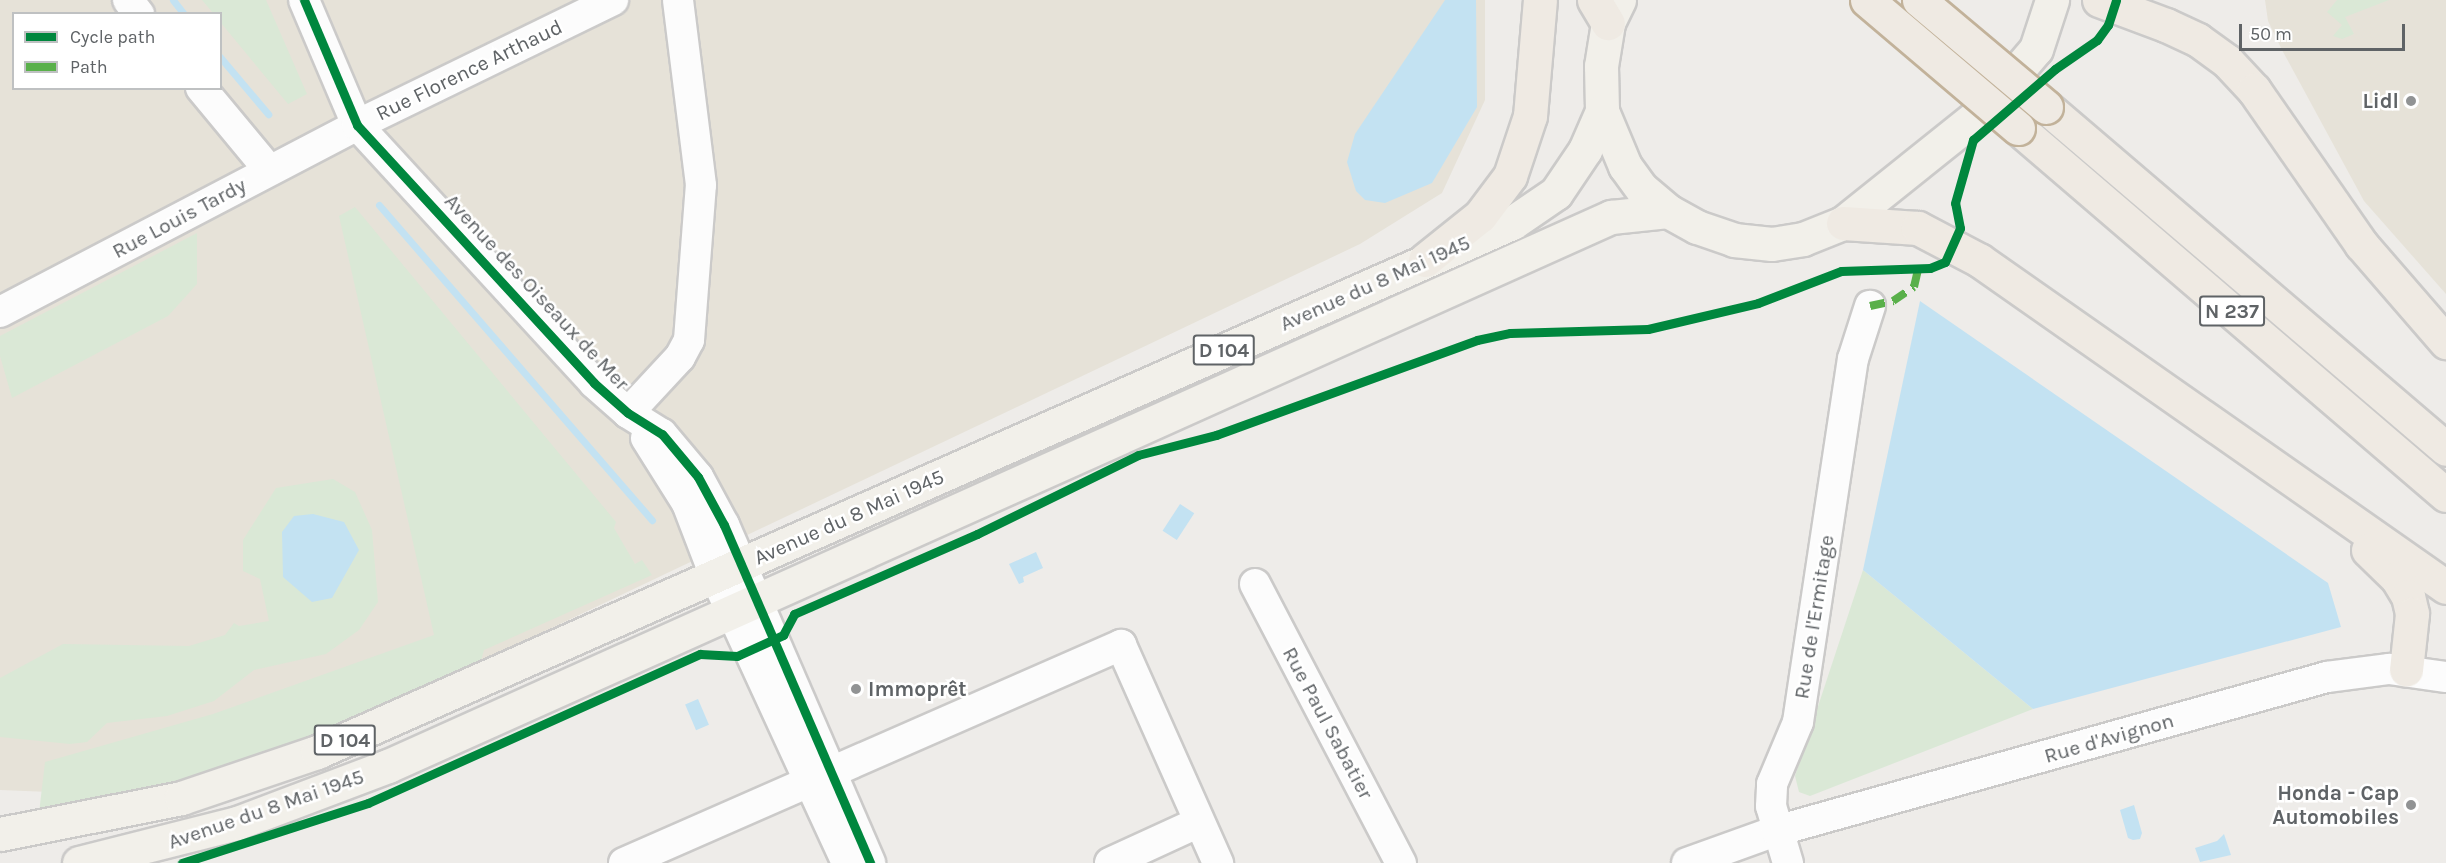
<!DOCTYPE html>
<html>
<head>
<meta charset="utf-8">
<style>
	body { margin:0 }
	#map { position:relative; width:2446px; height:863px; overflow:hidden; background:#eeece9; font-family:Karla,sans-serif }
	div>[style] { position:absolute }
	.commercial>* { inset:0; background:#e6e2d8 }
	.green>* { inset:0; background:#dae8d6 }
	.water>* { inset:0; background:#c3e2f2; transform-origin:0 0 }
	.stream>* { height:7px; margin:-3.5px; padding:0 3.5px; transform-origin:3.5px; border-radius:3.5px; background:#c3e2f2 }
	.roads { filter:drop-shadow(2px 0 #cbcac9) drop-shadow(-2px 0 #cbcac9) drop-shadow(0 2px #cbcac9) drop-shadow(0 -2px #cbcac9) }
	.minor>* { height:30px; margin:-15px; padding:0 15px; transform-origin:15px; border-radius:15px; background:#fcfcfc }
	.major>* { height:33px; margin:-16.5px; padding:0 16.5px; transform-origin:16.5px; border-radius:16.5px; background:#f2f0ea }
	.highway>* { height:33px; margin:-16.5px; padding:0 16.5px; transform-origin:16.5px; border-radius:16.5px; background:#efeae3 }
	.bridges { filter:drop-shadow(2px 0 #c2b29a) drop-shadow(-2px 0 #c2b29a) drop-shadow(0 2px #c2b29a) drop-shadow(0 -2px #c2b29a) }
	.highway-bridge>* { height:33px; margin:-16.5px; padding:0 16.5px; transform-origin:16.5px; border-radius:16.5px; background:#efeae3 }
	.quiet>* { height:8px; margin-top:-4px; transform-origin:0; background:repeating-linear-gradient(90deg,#59b04a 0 15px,transparent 0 23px) }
	.cycleway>* { height:9px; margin:-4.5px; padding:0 4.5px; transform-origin:4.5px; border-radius:4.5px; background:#00873e }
	.dots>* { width:16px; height:16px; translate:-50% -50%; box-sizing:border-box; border:3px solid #fff; border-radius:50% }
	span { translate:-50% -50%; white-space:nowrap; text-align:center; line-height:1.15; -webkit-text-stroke:5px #fff; paint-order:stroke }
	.shield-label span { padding:2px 4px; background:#fff; border:2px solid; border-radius:4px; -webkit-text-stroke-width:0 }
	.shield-label { font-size:20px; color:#5f6366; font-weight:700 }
	.street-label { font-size:21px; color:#5f6366 }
	.poi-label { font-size:21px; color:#5f6366; font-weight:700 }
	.right { translate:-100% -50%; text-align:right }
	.left { translate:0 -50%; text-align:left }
	.legend { position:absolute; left:12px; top:12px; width:210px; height:78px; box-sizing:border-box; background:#fff; border:2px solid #bfc1c2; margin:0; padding:8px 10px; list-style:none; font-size:18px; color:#5f6366 }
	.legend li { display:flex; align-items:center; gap:12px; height:30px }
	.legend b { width:30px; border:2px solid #bfc1c2 }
	.scale { position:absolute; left:2239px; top:24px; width:166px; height:27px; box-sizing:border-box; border:3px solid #5f6366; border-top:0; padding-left:8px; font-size:18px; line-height:21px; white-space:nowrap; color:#5f6366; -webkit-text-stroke:4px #fff; paint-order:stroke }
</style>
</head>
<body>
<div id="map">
	<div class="commercial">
		<i style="clip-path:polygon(evenodd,0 0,1485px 0,1485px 100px,1442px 193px,1360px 244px,482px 661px,228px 752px,50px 792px,0 790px,0 0,14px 14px,220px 14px,220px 88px,14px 88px,14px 14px)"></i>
		<i style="clip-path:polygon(2265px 0,2446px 0,2446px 294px,2364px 201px,2282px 50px,2268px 21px)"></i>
	</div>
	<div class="green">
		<i style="clip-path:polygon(202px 0,266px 0,307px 94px,288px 104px,221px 23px,220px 14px,213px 13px)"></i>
		<i style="clip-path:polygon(2337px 0,2389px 0,2345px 17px,2354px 34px,2342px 39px,2333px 36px,2342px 25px,2327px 12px)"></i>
		<i style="clip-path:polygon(355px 207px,616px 522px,614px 528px,635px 564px,642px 560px,652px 575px,484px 650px,479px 668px,359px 721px,195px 779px,39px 813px,45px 762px,213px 714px,434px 635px,339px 216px)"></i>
		<i style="clip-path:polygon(197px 233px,197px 284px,168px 316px,12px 398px,0 356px,0 336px)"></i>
		<i style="clip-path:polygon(333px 479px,355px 492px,372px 530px,378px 602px,359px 630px,326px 654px,254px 670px,214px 701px,167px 716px,107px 723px,87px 742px,70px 744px,0 737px,0 678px,63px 644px,189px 646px,225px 635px,234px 623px,239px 626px,269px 621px,260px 579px,243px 571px,243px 540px,276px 488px)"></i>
		<i style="clip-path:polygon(1863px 570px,2033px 709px,1810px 796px,1799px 792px,1795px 776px)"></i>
	</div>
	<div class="water">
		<i style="clip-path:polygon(1445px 0,1476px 0,1477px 107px,1432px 183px,1385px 203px,1365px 200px,1356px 191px,1347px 162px,1355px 134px)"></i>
		<i style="clip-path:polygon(1920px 301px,2328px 583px,2341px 627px,2033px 709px,1863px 570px)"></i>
		<i style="left:1180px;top:504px;width:17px;height:32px;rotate:33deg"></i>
		<i style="clip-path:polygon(313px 514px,344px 522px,359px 550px,332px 598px,312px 602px,283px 577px,282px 532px,294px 516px)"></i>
		<i style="clip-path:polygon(1036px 552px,1043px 568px,1023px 577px,1024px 582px,1019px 584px,1009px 564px)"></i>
		<i style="left:698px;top:699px;width:28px;height:14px;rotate:67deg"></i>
		<i style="clip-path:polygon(2134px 805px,2142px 833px,2140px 839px,2133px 840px,2128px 838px,2120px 810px)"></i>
		<i style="clip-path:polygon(2224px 834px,2231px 855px,2200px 862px,2195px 848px,2217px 841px)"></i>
	</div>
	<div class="stream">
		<i style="left:173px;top:0;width:18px;rotate:52deg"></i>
		<i style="left:220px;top:57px;width:75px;rotate:49.9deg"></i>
		<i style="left:379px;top:205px;width:417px;rotate:49.1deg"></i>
	</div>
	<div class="roads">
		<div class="minor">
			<i style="left:128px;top:0;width:18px;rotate:52deg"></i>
			<i style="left:304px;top:0;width:136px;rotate:67deg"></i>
			<i style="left:357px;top:125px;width:350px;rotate:47.4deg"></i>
			<i style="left:594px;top:383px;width:45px;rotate:41.4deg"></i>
			<i style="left:628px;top:413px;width:40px;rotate:32deg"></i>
			<i style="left:662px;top:434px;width:56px;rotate:50.1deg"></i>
			<i style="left:698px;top:477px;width:55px;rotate:61.6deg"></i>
			<i style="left:724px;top:525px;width:368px;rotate:66.6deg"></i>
			<i style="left:201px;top:88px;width:107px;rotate:50.3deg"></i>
			<i style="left:0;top:312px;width:403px;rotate:-27.6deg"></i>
			<i style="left:357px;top:125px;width:285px;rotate:-26deg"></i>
			<i style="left:628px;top:413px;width:76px;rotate:-47.1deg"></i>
			<i style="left:680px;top:357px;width:19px;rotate:-62deg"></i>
			<i style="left:689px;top:340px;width:155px;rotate:-85.6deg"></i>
			<i style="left:701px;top:185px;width:186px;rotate:-97.1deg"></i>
			<i style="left:646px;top:438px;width:77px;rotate:57.8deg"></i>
			<i style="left:687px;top:503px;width:78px;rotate:69deg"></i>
			<i style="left:715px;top:576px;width:316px;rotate:65.3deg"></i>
			<i style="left:1255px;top:584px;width:315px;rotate:62.4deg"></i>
			<i style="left:624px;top:863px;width:543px;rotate:-23.68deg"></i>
			<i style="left:1121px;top:645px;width:239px;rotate:66deg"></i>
			<i style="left:1110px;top:863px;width:98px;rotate:-24.7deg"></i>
			<i style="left:1687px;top:863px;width:95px;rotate:-19.8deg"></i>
			<i style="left:1776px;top:831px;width:572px;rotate:-15.62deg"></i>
			<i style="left:2327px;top:677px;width:63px;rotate:-7.4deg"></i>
			<i style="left:2389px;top:669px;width:58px;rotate:8deg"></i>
			<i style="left:1788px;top:863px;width:59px;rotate:-106.6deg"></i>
			<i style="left:1771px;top:806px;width:22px;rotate:-87deg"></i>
			<i style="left:1772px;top:784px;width:67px;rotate:-67.2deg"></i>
			<i style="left:1798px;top:722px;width:367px;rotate:-81.4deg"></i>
			<i style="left:1853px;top:359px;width:56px;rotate:-72.2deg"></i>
		</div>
		<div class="major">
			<i style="left:1619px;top:0;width:25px;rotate:116deg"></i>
			<i style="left:1608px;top:23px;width:44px;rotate:99.2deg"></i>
			<i style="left:1601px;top:66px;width:45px;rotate:88.7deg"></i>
			<i style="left:1602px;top:111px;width:60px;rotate:67.3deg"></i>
			<i style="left:1625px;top:166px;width:29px;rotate:54deg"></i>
			<i style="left:1642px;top:189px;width:34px;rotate:40deg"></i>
			<i style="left:1668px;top:211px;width:33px;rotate:29deg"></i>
			<i style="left:1697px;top:227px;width:39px;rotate:19deg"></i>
			<i style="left:1734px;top:240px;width:38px;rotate:6deg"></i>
			<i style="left:1772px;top:244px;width:31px;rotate:-9deg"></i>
			<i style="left:1803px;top:239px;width:43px;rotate:-21.8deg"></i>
			<i style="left:1843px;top:223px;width:181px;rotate:-38.7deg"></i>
			<i style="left:1984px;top:110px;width:80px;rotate:-49.6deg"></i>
			<i style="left:2036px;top:49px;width:52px;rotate:-71.9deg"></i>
			<i style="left:0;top:834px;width:185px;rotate:-11.2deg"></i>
			<i style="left:181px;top:798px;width:144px;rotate:-18.7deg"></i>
			<i style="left:317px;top:752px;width:1307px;rotate:-23.88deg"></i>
			<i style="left:1512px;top:223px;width:53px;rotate:-34.3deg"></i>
			<i style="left:1556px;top:193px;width:52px;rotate:-56deg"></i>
			<i style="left:1585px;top:150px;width:43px;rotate:-66.4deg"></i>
			<i style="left:79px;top:863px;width:163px;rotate:-14.2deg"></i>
			<i style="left:237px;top:823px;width:161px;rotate:-20.7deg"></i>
			<i style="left:388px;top:766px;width:1341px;rotate:-24.18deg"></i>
			<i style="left:1611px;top:217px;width:57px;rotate:-6deg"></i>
		</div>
		<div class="highway">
			<i style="left:1594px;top:0;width:27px;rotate:59deg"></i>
			<i style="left:2099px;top:0;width:72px;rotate:20.5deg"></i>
			<i style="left:2166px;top:25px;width:35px;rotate:25deg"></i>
			<i style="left:2198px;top:40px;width:36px;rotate:36deg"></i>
			<i style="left:2227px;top:61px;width:40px;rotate:47deg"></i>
			<i style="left:2254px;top:90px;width:188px;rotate:55.2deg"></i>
			<i style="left:2361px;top:244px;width:130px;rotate:49.1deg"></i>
			<i style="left:2046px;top:107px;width:526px;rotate:40.53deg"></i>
			<i style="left:2018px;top:128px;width:564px;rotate:40.61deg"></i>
			<i style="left:1843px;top:223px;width:75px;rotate:3.8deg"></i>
			<i style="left:1918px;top:228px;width:69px;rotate:27.7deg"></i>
			<i style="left:1979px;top:260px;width:570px;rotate:35deg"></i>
			<i style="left:1425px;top:260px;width:70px;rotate:-38.7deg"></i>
			<i style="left:1480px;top:216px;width:50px;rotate:-53.1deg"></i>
			<i style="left:1510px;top:176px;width:63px;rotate:-71.6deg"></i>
			<i style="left:1530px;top:116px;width:116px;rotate:-85.1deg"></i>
			<i style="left:2368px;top:550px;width:40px;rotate:44deg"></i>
			<i style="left:2397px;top:578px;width:21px;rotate:59deg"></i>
			<i style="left:2408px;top:596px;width:18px;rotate:77deg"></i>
			<i style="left:2412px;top:614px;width:56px;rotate:96.1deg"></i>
		</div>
	</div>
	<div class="bridges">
		<div class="highway-bridge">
			<i style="left:1867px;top:0;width:198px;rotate:40.3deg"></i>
			<i style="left:1919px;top:0;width:166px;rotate:40.1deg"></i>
		</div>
	</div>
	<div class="quiet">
		<i style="left:1870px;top:306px;width:24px;rotate:-12deg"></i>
		<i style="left:1893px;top:301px;width:25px;rotate:-34deg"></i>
		<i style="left:1914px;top:287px;width:18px;rotate:-77deg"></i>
	</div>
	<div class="cycleway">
		<i style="left:304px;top:0;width:136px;rotate:67deg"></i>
		<i style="left:357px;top:125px;width:350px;rotate:47.4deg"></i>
		<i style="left:594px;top:383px;width:45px;rotate:41.4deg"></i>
		<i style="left:628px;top:413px;width:40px;rotate:32deg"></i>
		<i style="left:662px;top:434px;width:56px;rotate:50.1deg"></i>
		<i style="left:698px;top:477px;width:55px;rotate:61.6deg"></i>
		<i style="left:724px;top:525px;width:368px;rotate:66.6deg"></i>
		<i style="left:182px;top:863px;width:195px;rotate:-17.9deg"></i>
		<i style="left:368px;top:803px;width:364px;rotate:-24.2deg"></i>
		<i style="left:700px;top:654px;width:37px;rotate:3deg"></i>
		<i style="left:737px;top:656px;width:51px;rotate:-24.5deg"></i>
		<i style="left:783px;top:635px;width:24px;rotate:-62deg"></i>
		<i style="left:794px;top:614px;width:200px;rotate:-23.6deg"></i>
		<i style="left:977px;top:534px;width:179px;rotate:-26.1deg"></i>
		<i style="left:1138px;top:455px;width:81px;rotate:-14.4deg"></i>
		<i style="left:1216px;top:435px;width:278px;rotate:-20deg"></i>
		<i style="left:1477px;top:340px;width:34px;rotate:-12deg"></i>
		<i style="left:1510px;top:333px;width:138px;rotate:-1.7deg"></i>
		<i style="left:1648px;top:329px;width:113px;rotate:-13.3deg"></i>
		<i style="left:1758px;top:303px;width:89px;rotate:-21.1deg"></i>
		<i style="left:1841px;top:271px;width:89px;rotate:-1.9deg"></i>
		<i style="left:1930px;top:268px;width:16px;rotate:-22deg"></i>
		<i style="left:1945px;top:262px;width:37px;rotate:-66deg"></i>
		<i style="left:1960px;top:228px;width:25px;rotate:-101deg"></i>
		<i style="left:1955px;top:203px;width:66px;rotate:-74.1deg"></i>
		<i style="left:1973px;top:140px;width:108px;rotate:-40.9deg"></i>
		<i style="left:2055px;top:69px;width:51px;rotate:-34.6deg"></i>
		<i style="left:2097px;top:40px;width:19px;rotate:-54deg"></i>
		<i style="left:2108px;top:25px;width:26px;rotate:-72deg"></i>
	</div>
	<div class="dots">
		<i style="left:2411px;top:101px;background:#919394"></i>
		<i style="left:856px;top:689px;background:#919394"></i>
		<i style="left:2411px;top:805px;background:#919394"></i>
	</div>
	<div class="shield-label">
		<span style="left:2232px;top:311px">N 237</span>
		<span style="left:1224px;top:350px">D 104</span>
		<span style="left:345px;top:740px">D 104</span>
	</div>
	<div class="street-label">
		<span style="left:469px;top:70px;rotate:-26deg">Rue Florence Arthaud</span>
		<span style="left:179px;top:218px;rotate:-28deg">Rue Louis Tardy</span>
		<span style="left:1375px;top:283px;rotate:-24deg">Avenue du 8 Mai 1945</span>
		<span style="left:537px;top:292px;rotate:47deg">Avenue des Oiseaux de Mer</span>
		<span style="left:849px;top:517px;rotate:-24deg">Avenue du 8 Mai 1945</span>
		<span style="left:1814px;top:617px;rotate:-81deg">Rue de l'Ermitage</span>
		<span style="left:1328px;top:723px;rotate:62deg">Rue Paul Sabatier</span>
		<span style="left:2109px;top:738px;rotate:-16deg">Rue d'Avignon</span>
		<span style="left:266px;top:809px;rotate:-19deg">Avenue du 8 Mai 1945</span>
	</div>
	<div class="poi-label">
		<span class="right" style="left:2399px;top:101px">Lidl</span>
		<span class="left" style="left:868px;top:689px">Immoprêt</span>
		<span class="right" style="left:2399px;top:805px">Honda - Cap<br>Automobiles</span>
	</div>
	<ul class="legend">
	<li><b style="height:8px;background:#00873e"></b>Cycle path</li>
	<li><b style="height:8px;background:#59b04a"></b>Path</li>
	</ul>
	<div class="scale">50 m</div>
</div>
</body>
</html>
